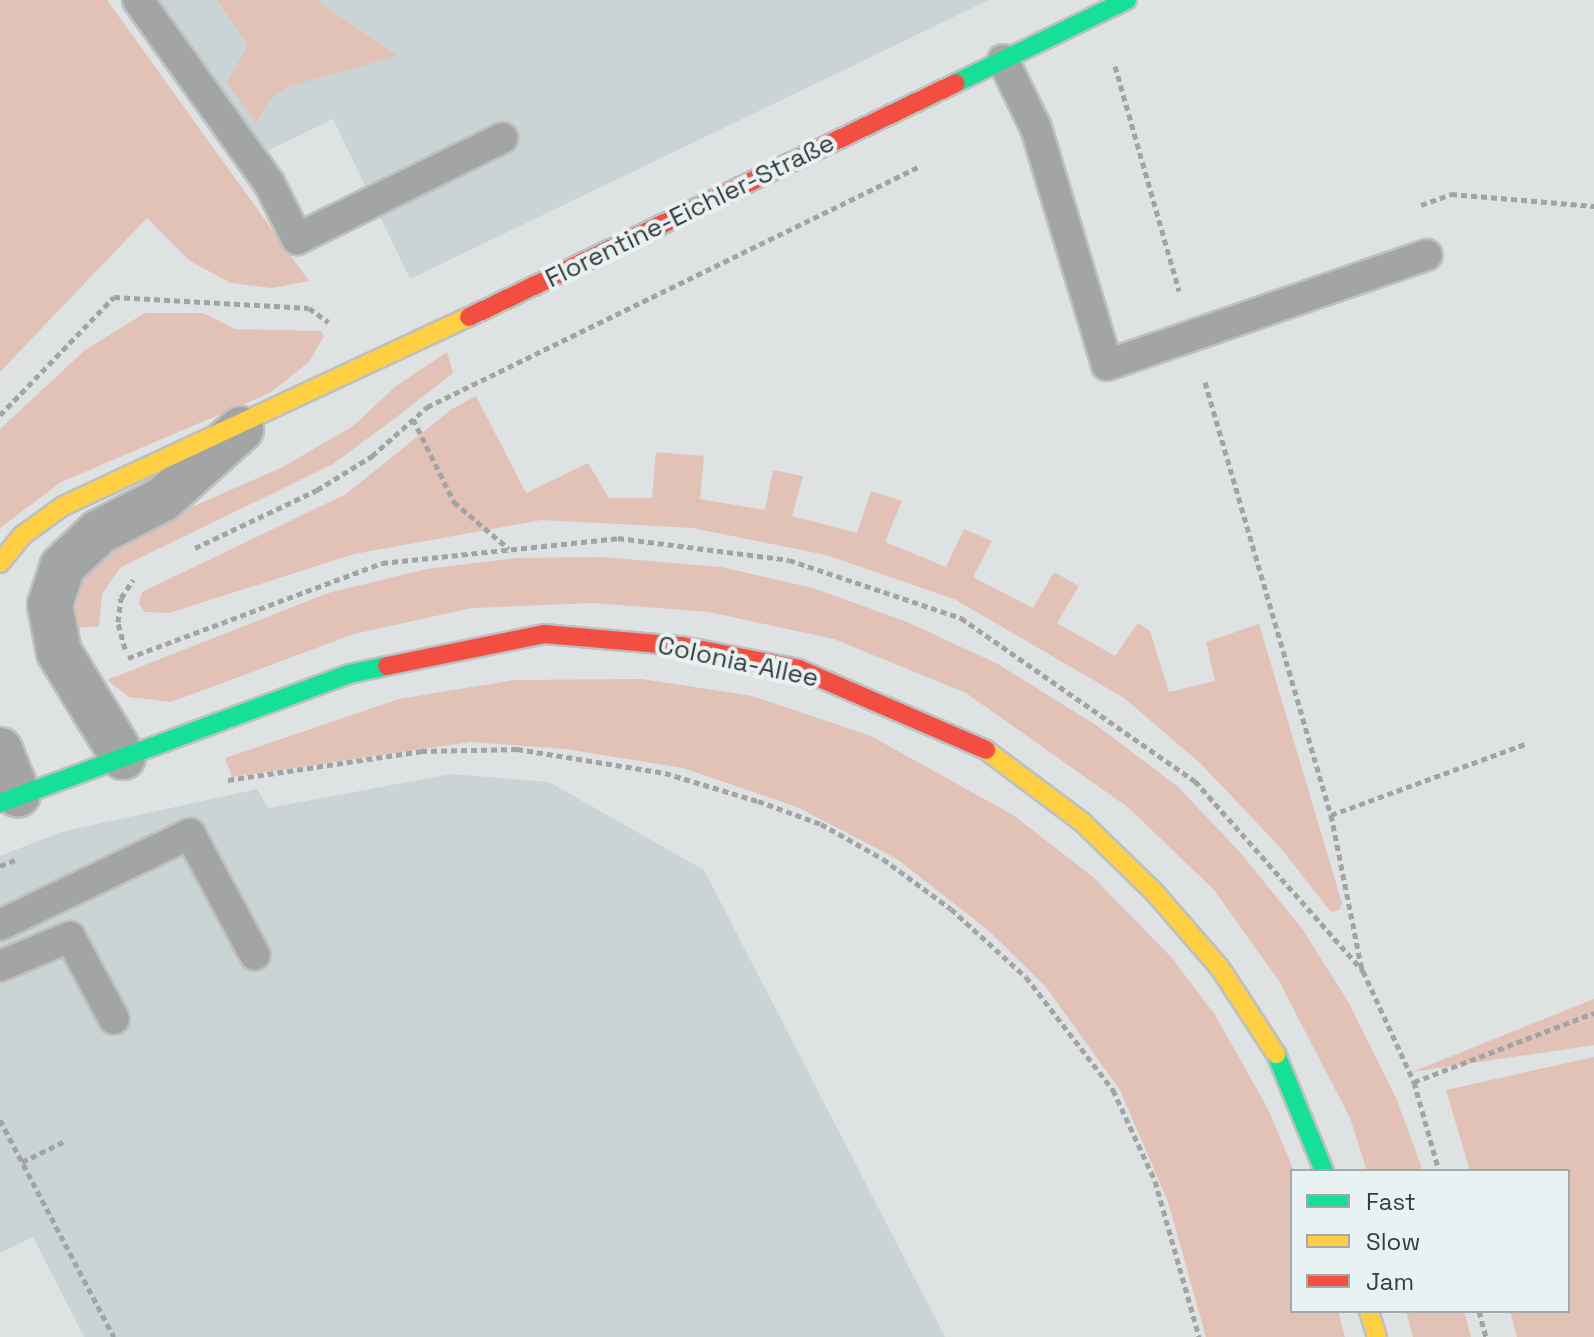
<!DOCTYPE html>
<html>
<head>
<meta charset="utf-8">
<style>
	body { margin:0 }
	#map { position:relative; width:1594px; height:1337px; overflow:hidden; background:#dee2e2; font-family:"Space Grotesk",sans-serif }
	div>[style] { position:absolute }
	.built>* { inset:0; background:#cad4d4 }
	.green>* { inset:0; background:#e2c2b6 }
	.path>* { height:5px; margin-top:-2.5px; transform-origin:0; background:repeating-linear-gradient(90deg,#a2a4a4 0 6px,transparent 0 10px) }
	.roads { filter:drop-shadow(2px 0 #bec0c0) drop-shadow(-2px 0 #bec0c0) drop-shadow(0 2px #bec0c0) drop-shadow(0 -2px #bec0c0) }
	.lane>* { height:30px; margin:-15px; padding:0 15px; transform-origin:15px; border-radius:15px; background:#a2a5a4 }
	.street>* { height:44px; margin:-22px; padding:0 22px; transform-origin:22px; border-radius:22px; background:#a2a5a4 }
	.fast>* { height:18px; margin:-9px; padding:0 9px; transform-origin:9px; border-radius:9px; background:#16e098 }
	.slow>* { height:18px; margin:-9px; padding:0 9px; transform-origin:9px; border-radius:9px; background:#ffcf43 }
	.jam>* { height:18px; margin:-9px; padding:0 9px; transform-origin:9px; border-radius:9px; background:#f24e42 }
	span { translate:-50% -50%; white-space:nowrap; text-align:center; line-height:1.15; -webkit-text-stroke:8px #e9f2f2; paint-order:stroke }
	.street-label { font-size:26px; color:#383b3b }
	.legend { position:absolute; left:1290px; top:1169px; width:280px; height:144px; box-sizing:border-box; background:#e9f2f2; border:2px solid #a2a9a9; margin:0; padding:10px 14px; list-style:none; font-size:24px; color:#383b3b }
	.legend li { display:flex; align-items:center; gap:16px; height:40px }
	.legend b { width:40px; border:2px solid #a2a9a9 }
</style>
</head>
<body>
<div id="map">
	<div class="built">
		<i style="clip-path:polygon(149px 0,989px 0,410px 279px,333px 119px,259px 155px)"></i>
		<i style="clip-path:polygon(451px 774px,549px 782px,704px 870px,945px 1337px,84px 1337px,33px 1237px,0 1253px,0 856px,61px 832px,257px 789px,268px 808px)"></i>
	</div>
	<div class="green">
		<i style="clip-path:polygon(0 0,107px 0,309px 281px,272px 288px,231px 283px,190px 261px,147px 218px,0 372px)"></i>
		<i style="clip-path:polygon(217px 0,316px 0,398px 56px,289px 86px,270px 99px,256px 123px,227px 82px,248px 45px)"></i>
		<i style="clip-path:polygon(145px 313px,203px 313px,235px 329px,321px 331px,324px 336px,309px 362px,270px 393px,61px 482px,0 528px,0 429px,85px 350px)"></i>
		<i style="clip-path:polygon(447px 352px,453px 373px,394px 419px,333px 464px,121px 567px,102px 594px,99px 626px,76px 628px,74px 613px,82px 583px,106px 552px,171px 516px,283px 467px,353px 426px,396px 386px)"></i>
		<i style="clip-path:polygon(476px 396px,526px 493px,588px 463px,609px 498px,652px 498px,656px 452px,704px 456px,700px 499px,765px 510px,773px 470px,803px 476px,792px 516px,857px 533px,871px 491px,902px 501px,885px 542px,946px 567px,964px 529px,992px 541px,973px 577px,1033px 608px,1054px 572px,1079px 586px,1057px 623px,1115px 656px,1138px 623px,1150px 631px,1169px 692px,1215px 681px,1206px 642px,1259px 624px,1342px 903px,1339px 910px,1331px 912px,1279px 846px,1201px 764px,1124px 698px,954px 599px,826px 555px,693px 528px,541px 520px,354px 554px,169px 613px,144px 612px,139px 603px,142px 592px,346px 494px,452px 409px)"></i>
		<i style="clip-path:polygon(603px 557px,721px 567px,813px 588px,907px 622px,998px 664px,1096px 725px,1177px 786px,1239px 851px,1303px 930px,1349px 1003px,1396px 1098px,1423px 1171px,1367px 1171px,1350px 1118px,1279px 981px,1214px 890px,1129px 808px,966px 693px,834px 639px,709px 612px,594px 603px,472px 608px,354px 634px,171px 702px,129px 697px,107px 680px,328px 593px,427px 569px,515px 558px)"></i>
		<i style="clip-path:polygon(642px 679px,752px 696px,871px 736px,1013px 815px,1093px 877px,1172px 958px,1215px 1015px,1267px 1107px,1294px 1171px,1292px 1311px,1338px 1311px,1345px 1337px,1206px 1337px,1168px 1202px,1120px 1090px,1046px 987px,988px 930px,897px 859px,797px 807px,683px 768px,565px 749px,471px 742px,232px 777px,225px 758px,399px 699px,514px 680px)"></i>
		<i style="clip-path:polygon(1594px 999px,1594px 1045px,1412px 1072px)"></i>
		<i style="clip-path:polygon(1594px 1057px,1594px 1337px,1517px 1337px,1510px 1311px,1568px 1311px,1568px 1171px,1470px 1171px,1446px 1090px)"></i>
		<i style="clip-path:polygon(1406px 1311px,1464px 1311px,1471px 1337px,1413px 1337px)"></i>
	</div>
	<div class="path">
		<i style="left:1115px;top:66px;width:234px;rotate:74.1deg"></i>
		<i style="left:1421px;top:205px;width:32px;rotate:-20deg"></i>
		<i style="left:1451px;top:194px;width:144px;rotate:4.8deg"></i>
		<i style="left:1205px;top:382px;width:451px;rotate:73.8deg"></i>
		<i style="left:1331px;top:815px;width:158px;rotate:78.7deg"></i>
		<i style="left:0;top:415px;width:164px;rotate:-46deg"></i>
		<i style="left:114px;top:297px;width:195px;rotate:3.2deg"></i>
		<i style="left:309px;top:308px;width:24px;rotate:36deg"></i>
		<i style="left:413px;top:419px;width:93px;rotate:63.7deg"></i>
		<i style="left:454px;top:502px;width:72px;rotate:40.5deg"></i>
		<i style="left:195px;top:548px;width:135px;rotate:-25.4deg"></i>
		<i style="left:317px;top:490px;width:65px;rotate:-31.7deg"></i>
		<i style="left:372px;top:456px;width:74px;rotate:-41.7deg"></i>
		<i style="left:427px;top:407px;width:549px;rotate:-26.05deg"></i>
		<i style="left:125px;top:649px;width:28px;rotate:-105deg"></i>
		<i style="left:118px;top:622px;width:24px;rotate:-83deg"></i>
		<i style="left:121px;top:598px;width:22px;rotate:-56deg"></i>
		<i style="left:128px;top:658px;width:271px;rotate:-20.5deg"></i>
		<i style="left:382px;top:563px;width:237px;rotate:-6deg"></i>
		<i style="left:618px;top:538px;width:172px;rotate:7.3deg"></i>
		<i style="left:789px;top:560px;width:182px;rotate:18.6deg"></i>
		<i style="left:961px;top:618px;width:285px;rotate:34.9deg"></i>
		<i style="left:1195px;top:781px;width:254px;rotate:48.5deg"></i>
		<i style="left:1363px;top:971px;width:122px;rotate:65.3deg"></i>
		<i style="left:1414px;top:1082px;width:92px;rotate:74.3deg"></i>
		<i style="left:228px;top:780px;width:195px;rotate:-8.5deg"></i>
		<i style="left:421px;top:751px;width:96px;rotate:-1.2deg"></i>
		<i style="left:517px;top:749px;width:150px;rotate:9.2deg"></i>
		<i style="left:665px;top:773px;width:97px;rotate:16.8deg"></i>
		<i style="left:758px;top:801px;width:67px;rotate:20.1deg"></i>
		<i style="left:821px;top:824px;width:71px;rotate:29.4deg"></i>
		<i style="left:883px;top:859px;width:84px;rotate:36.3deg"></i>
		<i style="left:951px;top:909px;width:101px;rotate:42.2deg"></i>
		<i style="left:1026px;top:977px;width:143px;rotate:52.4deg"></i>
		<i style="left:1113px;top:1090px;width:100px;rotate:65.2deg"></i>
		<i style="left:1155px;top:1181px;width:162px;rotate:74.2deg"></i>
		<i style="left:1331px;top:815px;width:207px;rotate:-20.1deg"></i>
		<i style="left:0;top:866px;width:18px;rotate:-22deg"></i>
		<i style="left:1414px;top:1082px;width:193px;rotate:-21deg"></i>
		<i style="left:0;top:1120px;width:245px;rotate:62.3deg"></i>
		<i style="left:22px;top:1162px;width:46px;rotate:-26deg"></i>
		<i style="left:1479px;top:1311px;width:27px;rotate:75deg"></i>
	</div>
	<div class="roads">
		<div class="lane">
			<i style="left:138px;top:0;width:225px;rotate:54.4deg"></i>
			<i style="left:269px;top:183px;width:63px;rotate:63.4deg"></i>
			<i style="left:297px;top:239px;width:229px;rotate:-26.2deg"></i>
			<i style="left:1003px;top:60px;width:76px;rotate:64.1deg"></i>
			<i style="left:1036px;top:128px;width:247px;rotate:73.3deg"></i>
			<i style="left:1107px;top:365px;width:338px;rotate:-19deg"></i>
			<i style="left:0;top:925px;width:211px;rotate:-25.6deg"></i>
			<i style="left:190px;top:834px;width:137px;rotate:61.8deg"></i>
			<i style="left:0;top:966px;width:76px;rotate:-22.5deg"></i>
			<i style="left:70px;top:937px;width:93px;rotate:61.8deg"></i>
		</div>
		<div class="street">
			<i style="left:0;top:750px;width:48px;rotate:68.2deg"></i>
			<i style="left:123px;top:757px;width:123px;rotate:-121.4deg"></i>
			<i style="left:59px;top:652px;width:48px;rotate:-100.8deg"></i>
			<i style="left:50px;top:605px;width:40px;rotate:-72deg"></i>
			<i style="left:62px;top:567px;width:51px;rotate:-43.4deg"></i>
			<i style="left:99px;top:532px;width:72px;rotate:-27.3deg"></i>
			<i style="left:163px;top:499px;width:105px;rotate:-41.9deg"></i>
		</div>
		<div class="fast">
			<i style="left:956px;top:83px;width:190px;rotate:-25.9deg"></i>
			<i style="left:0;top:803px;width:372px;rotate:-20.3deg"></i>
			<i style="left:349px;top:674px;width:39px;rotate:-12deg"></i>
			<i style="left:1276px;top:1054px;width:126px;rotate:67.7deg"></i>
		</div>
		<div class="slow">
			<i style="left:0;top:563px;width:36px;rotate:-51deg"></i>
			<i style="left:23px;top:535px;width:49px;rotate:-35.9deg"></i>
			<i style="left:63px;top:506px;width:448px;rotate:-25deg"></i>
			<i style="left:986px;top:750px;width:119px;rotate:36.8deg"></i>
			<i style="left:1081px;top:821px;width:103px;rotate:44.2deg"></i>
			<i style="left:1155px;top:893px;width:99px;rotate:49.1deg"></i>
			<i style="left:1220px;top:968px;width:103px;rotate:56.9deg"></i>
			<i style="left:1369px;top:1311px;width:27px;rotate:73deg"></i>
		</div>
		<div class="jam">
			<i style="left:469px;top:317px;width:540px;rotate:-25.66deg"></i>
			<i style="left:387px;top:666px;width:160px;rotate:-11.5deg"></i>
			<i style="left:544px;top:634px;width:139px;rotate:5deg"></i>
			<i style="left:682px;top:646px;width:119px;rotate:11.1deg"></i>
			<i style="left:799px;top:669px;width:204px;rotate:23.4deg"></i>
		</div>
	</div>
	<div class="street-label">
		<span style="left:690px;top:211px;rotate:-26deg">Florentine-Eichler-Straße</span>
		<span style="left:738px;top:662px;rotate:12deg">Colonia-Allee</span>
	</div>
	<ul class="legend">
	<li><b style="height:10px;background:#16e098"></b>Fast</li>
	<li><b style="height:10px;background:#ffcf43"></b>Slow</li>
	<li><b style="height:10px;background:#f24e42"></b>Jam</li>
	</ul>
</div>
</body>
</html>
